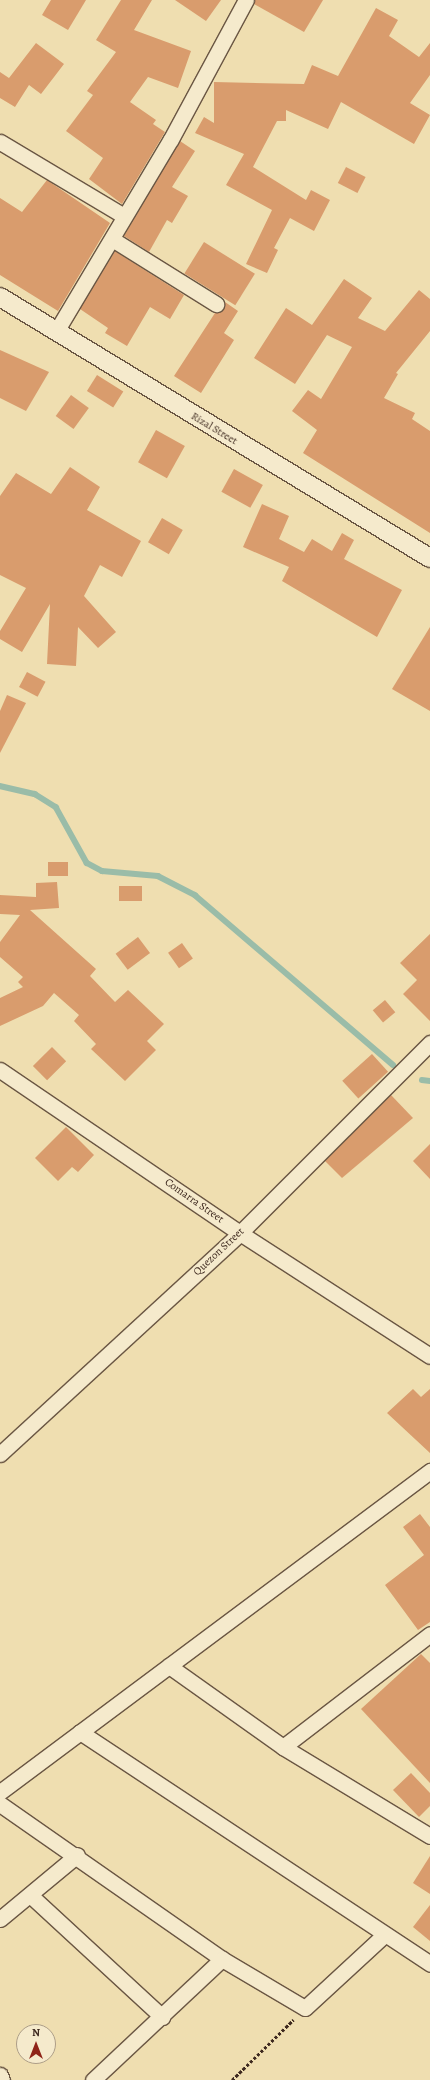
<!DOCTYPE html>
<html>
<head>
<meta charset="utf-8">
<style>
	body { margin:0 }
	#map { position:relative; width:430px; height:2080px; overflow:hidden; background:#efdeb0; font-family:Alegreya,serif }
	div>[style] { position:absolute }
	.stream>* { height:5.5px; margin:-2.75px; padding:0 2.75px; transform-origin:2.75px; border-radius:2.75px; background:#9abca8 }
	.building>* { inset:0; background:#d99c6d; transform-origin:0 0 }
	.path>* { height:2.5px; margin-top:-1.25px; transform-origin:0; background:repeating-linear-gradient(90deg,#3e291f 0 3px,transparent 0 5px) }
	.roads { filter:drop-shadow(1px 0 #6a5643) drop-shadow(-1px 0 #6a5643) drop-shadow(0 1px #6a5643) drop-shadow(0 -1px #6a5643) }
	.minor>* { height:15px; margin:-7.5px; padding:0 7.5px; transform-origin:7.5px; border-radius:7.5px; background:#f5eacc }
	.tertiary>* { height:18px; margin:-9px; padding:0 9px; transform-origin:9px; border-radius:9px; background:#f5eacc }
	span { translate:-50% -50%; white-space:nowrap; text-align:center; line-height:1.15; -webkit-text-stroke:4px #f5eacc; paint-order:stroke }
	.street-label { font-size:11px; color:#3e291f }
	.north { position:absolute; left:16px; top:2024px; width:40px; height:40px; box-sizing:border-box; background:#f5eacc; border:1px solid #ac9d87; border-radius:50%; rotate:0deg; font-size:11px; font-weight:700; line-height:16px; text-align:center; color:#3e291f }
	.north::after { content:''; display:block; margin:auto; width:14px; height:18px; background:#8f2418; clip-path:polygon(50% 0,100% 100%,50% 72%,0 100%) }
</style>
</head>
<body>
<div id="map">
	<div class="stream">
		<i style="left:0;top:786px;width:36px;rotate:13deg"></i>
		<i style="left:35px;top:794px;width:25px;rotate:32deg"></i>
		<i style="left:56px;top:807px;width:64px;rotate:61deg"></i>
		<i style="left:87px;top:863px;width:17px;rotate:28deg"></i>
		<i style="left:102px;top:871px;width:56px;rotate:5.1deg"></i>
		<i style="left:158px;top:876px;width:42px;rotate:27.2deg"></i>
		<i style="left:195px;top:895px;width:261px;rotate:40.6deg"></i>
		<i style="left:422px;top:1080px;width:8px;rotate:7deg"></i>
	</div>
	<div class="building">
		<i style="clip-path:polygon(51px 0,86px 0,68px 30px,42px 15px)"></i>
		<i style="clip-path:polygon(121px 0,152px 0,134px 30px,191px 51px,178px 88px,148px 77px,130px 102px,156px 120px,153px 124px,165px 132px,122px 204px,89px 179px,103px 158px,66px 131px,93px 95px,87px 91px,116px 52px,96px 40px)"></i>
		<i style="clip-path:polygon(175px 0,221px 0,206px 21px)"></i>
		<i style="clip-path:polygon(255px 0,323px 0,304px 32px,254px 4px)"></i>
		<i style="clip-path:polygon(376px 8px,398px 20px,389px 36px,419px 57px,430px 43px,430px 75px,410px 103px,430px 115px,414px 144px,341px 102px,328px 129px,286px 110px,286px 121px,277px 121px,253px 167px,306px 200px,311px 190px,330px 200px,314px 231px,290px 218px,274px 248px,278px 250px,267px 273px,246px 264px,272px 210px,226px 185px,244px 154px,195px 133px,204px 117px,214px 123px,214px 82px,304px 84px,312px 65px,338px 76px)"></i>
		<i style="clip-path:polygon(36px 43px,64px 64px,41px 94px,29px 85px,15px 107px,0 98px,0 72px,9px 78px)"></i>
		<i style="clip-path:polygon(180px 141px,195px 151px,172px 187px,188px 196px,172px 223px,167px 220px,149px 252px,124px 236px)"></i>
		<i style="left:346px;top:167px;width:22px;height:18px;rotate:27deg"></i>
		<i style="clip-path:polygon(47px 180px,110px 223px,58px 311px,0 275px,0 198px,22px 212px)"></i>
		<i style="left:204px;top:242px;width:60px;height:37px;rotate:32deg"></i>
		<i style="clip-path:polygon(115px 251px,184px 295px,170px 319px,150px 307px,127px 346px,105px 333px,108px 328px,80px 309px)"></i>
		<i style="clip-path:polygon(344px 279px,372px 298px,358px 318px,385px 331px,419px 290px,430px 299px,430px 331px,396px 373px,398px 374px,384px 398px,415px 413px,412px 419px,430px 431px,430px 533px,303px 453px,317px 430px,292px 411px,308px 390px,321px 399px,352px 347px,327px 335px,295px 384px,254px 358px,286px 308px,312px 325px)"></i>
		<i style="clip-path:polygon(225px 302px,238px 311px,224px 333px,234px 340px,201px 393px,174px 376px,215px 313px,223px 309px)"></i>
		<i style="clip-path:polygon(0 350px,49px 372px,26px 411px,0 398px)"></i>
		<i style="left:97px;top:375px;width:31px;height:19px;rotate:32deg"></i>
		<i style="left:71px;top:395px;width:22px;height:26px;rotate:36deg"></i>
		<i style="left:156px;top:430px;width:33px;height:37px;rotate:29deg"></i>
		<i style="clip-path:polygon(70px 467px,100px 487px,87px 510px,141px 541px,122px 577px,100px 565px,84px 596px,116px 632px,98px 648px,78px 627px,76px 666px,47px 664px,50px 604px,22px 652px,0 639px,0 631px,26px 588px,0 575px,0 496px,16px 473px,51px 494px)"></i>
		<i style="left:234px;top:469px;width:33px;height:26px;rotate:29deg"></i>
		<i style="clip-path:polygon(262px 504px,289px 516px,279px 539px,304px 552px,312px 539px,332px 551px,342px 533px,354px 540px,344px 559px,402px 590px,377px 637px,282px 581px,289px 567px,243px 547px)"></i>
		<i style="left:162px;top:518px;width:24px;height:28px;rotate:30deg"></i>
		<i style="clip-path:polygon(430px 627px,430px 711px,392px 689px)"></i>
		<i style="left:27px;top:672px;width:21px;height:17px;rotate:28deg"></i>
		<i style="clip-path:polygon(7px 695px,26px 703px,0 753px,0 711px)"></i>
		<i style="left:48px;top:862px;width:20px;height:14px"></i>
		<i style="clip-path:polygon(57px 882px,59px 908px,30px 910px,96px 969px,90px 976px,115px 1002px,128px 990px,164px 1024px,147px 1041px,156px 1050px,125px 1081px,91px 1049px,96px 1044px,74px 1021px,79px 1015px,54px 993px,43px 1006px,0 1026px,0 998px,23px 987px,18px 982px,23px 977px,0 957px,0 942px,20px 915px,0 914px,0 895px,36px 897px,36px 883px)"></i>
		<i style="left:119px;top:886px;width:23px;height:15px"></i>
		<i style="clip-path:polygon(430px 934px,430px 1021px,403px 994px,417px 980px,400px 963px)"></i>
		<i style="left:138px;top:937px;width:20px;height:28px;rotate:53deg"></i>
		<i style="left:182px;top:943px;width:19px;height:17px;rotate:55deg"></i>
		<i style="left:385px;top:1000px;width:16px;height:16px;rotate:50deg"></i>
		<i style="left:52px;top:1047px;width:20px;height:27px;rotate:45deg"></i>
		<i style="left:372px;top:1054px;width:24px;height:40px;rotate:48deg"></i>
		<i style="clip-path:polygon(391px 1095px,413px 1118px,342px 1178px,325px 1161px)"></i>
		<i style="clip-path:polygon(66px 1127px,94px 1155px,78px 1172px,72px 1167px,58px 1181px,35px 1158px)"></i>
		<i style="clip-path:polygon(430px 1144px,430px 1179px,413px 1161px)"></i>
		<i style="clip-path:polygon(413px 1389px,421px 1397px,430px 1389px,430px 1453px,387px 1413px)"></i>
		<i style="clip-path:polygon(420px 1514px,430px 1527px,430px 1622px,418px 1630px,385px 1585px,424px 1555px,403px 1527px)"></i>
		<i style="clip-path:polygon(421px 1654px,430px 1663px,430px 1783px,361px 1709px)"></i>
		<i style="clip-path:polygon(411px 1773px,430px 1793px,430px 1806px,419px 1817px,393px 1790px)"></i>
		<i style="clip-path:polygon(430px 1856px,430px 1894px,413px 1883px)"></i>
		<i style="clip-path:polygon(430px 1905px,430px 1941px,413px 1927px)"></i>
	</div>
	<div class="path">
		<i style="left:232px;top:2080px;width:86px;rotate:-44.5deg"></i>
	</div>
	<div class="roads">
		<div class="minor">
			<i style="left:0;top:142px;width:144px;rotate:30.8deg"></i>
			<i style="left:112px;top:239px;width:123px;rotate:32deg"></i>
			<i style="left:57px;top:330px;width:222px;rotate:-59.2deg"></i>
			<i style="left:171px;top:139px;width:158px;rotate:-61.7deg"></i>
			<i style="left:0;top:1070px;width:290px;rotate:34.2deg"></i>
			<i style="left:240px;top:1233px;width:226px;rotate:32.9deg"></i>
			<i style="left:0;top:1454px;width:326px;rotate:-42.6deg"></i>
			<i style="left:240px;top:1233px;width:269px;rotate:-45deg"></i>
			<i style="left:169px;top:1666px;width:140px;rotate:35.4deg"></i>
			<i style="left:283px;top:1747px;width:172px;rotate:31.2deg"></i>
			<i style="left:80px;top:1732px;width:420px;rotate:33.5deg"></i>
			<i style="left:283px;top:1747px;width:185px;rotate:-37.5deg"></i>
			<i style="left:0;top:1792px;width:537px;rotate:-36.74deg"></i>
			<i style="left:0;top:1804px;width:271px;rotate:34.9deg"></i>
			<i style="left:222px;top:1959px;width:96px;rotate:30.6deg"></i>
			<i style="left:305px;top:2008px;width:106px;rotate:-42.7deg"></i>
			<i style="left:30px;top:1895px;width:180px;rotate:42.7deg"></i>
			<i style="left:0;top:1919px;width:100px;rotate:-39.7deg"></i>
			<i style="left:0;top:2075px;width:5px;rotate:68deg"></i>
			<i style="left:93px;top:2080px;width:177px;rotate:-43.2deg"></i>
		</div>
		<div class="tertiary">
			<i style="left:0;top:297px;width:503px;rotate:31.26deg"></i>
		</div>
	</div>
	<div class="street-label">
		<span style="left:214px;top:429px;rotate:31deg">Rizal Street</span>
		<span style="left:194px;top:1201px;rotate:35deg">Comarra Street</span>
		<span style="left:219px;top:1252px;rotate:-43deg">Quezon Street</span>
	</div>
	<div class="north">N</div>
</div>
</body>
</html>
